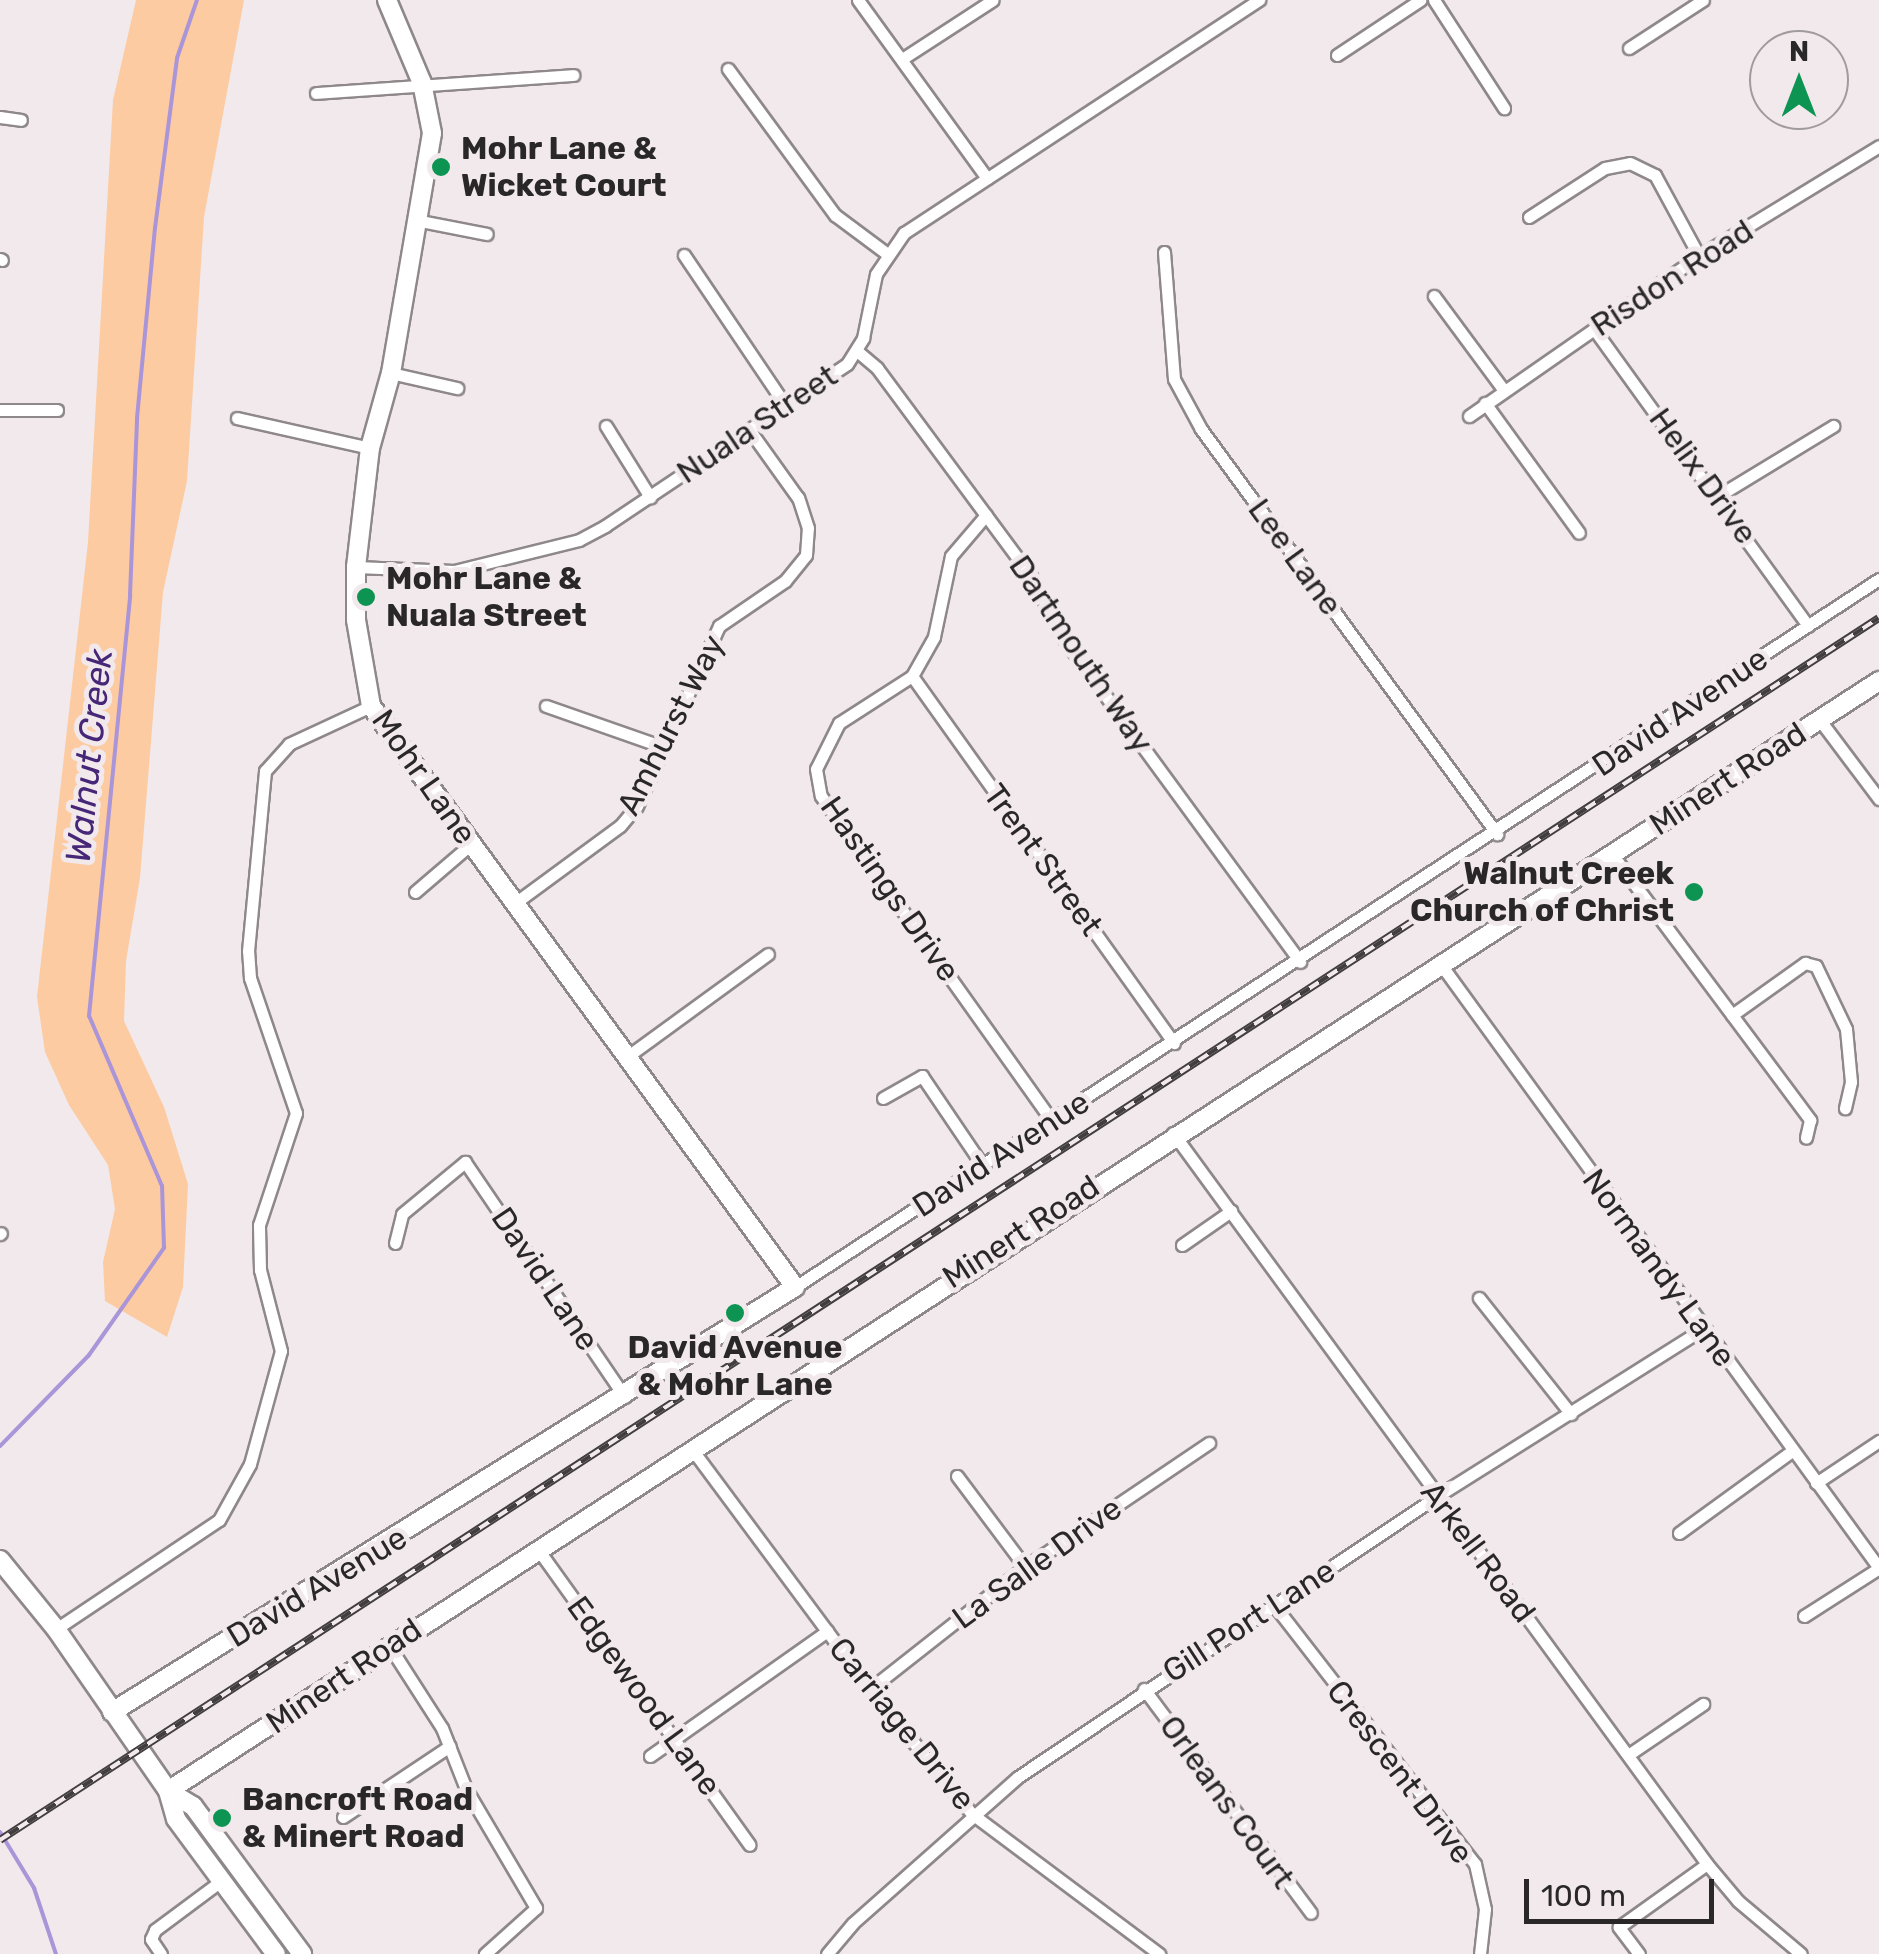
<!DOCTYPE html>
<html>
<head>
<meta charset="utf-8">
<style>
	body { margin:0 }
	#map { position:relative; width:1879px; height:1954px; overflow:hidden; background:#f1e9eb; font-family:Rubik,sans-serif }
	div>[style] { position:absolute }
	.green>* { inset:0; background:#fdcba1 }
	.stream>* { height:4px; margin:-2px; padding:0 2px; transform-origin:2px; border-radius:2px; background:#aa95d9 }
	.roads { filter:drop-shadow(2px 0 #8f888a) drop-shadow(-2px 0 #8f888a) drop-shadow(0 2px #8f888a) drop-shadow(0 -2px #8f888a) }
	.street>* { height:11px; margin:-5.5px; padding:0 5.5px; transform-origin:5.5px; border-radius:5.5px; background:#fff }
	.secondary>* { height:18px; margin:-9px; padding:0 9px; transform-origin:9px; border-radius:9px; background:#fff }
	.rail>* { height:8px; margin-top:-4px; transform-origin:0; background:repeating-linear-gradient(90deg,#f1e9eb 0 11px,#423e3f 0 22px); box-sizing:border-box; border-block:2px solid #423e3f }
	.dots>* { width:28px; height:28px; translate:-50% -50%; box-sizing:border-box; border:5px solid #f1e9eb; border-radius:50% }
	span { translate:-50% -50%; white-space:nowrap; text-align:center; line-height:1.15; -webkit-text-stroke:10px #f1e9eb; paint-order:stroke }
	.poi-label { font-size:32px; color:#2a2728; font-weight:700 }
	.left { translate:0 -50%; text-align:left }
	.right { translate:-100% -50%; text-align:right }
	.street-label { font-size:32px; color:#2a2728 }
	.water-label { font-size:35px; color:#462676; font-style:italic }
	.north { position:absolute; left:1749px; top:30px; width:100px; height:100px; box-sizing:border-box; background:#f1e9eb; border:2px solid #a19b9d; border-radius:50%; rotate:0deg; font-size:28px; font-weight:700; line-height:40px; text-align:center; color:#2a2728 }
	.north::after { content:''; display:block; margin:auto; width:35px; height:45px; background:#0d9453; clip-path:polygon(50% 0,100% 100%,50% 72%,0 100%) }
	.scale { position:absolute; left:1524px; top:1879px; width:190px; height:45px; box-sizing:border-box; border:5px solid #2a2728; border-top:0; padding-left:12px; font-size:30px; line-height:35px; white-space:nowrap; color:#2a2728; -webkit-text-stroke:8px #f1e9eb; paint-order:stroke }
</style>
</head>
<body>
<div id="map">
	<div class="green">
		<i style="clip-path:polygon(136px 0,244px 0,204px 217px,187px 481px,163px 592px,140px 878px,126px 961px,124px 1021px,164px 1107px,188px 1184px,183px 1287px,167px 1337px,105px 1301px,103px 1262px,115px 1209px,108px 1165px,69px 1105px,45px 1052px,37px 997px,88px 542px,113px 100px)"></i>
	</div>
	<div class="stream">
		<i style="left:0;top:1446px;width:127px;rotate:-45.6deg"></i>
		<i style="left:89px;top:1355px;width:131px;rotate:-55deg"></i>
		<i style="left:164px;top:1248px;width:62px;rotate:-91.8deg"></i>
		<i style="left:162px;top:1186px;width:185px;rotate:-113.2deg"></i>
		<i style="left:89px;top:1016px;width:423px;rotate:-84.4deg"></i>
		<i style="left:130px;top:595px;width:177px;rotate:-87.7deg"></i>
		<i style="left:137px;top:418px;width:191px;rotate:-84.6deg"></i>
		<i style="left:155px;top:228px;width:171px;rotate:-82.6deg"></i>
		<i style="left:177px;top:58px;width:61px;rotate:-71deg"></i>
		<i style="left:0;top:1832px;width:66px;rotate:58.7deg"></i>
		<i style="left:34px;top:1888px;width:70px;rotate:71.6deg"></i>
	</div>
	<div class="roads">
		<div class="street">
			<i style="left:858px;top:0;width:220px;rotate:54.1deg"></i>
			<i style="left:1434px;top:0;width:129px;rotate:57.1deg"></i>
			<i style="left:1629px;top:48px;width:88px;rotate:-33deg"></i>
			<i style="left:1337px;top:55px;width:100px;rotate:-33.5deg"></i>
			<i style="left:902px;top:59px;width:108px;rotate:-33deg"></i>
			<i style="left:728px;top:69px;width:181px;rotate:53.8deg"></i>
			<i style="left:835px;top:215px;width:64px;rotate:36.7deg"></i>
			<i style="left:316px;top:93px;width:258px;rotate:-4deg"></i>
			<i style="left:0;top:117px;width:21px;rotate:8deg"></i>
			<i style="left:1529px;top:217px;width:90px;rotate:-32.8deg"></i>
			<i style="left:1605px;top:168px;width:25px;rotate:-11deg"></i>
			<i style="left:1630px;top:163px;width:28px;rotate:26deg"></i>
			<i style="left:1655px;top:175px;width:92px;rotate:61.5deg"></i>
			<i style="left:415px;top:220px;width:73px;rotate:11deg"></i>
			<i style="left:1164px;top:252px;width:127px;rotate:85.5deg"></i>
			<i style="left:1174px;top:379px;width:57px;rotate:61.6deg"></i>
			<i style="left:1201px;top:429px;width:502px;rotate:53.84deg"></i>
			<i style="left:684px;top:255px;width:181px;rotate:56deg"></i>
			<i style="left:0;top:259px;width:2px;rotate:27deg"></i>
			<i style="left:1434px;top:296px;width:114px;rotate:53.5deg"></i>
			<i style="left:1594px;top:329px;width:366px;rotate:54.2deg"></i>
			<i style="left:857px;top:351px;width:26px;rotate:40deg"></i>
			<i style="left:877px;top:368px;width:259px;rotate:53.5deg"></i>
			<i style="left:1031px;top:576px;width:66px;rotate:63deg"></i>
			<i style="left:1061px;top:635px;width:405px;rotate:53.8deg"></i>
			<i style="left:391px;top:373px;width:68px;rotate:12.8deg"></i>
			<i style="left:1485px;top:403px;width:160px;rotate:54.1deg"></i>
			<i style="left:0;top:410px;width:57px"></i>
			<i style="left:1469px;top:416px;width:280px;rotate:-34.8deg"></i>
			<i style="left:1699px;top:256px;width:211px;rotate:-31.4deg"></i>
			<i style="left:237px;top:418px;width:136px;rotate:12.7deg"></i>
			<i style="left:606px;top:426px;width:84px;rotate:58.2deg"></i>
			<i style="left:1718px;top:496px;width:135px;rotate:-31.3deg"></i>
			<i style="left:986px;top:515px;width:54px;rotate:130.5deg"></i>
			<i style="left:951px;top:556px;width:83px;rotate:101.9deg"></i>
			<i style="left:934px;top:637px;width:45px;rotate:119.4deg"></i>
			<i style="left:912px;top:676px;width:87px;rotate:147.2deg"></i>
			<i style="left:839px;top:723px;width:51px;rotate:116.6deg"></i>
			<i style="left:816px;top:769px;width:27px;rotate:80deg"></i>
			<i style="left:821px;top:796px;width:399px;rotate:54.6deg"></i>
			<i style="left:356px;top:567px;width:98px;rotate:2.3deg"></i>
			<i style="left:454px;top:571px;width:129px;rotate:-13.9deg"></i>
			<i style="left:579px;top:540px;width:30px;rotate:-28deg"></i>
			<i style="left:605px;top:526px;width:291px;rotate:-33.8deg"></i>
			<i style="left:847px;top:364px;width:31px;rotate:-58deg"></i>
			<i style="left:863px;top:338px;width:65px;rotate:-78.5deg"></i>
			<i style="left:876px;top:274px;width:50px;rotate:-55.7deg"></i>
			<i style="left:904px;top:233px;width:425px;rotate:-33.3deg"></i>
			<i style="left:912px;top:676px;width:451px;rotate:54.5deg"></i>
			<i style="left:546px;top:706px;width:124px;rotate:19.3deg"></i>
			<i style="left:1819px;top:719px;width:100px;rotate:53.1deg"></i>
			<i style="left:1612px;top:854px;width:332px;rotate:53.3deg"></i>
			<i style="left:1810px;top:1120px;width:18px;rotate:103deg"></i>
			<i style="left:415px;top:892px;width:74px;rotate:-40.6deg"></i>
			<i style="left:515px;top:903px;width:130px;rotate:-36.3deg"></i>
			<i style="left:620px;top:826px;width:26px;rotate:-50deg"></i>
			<i style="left:637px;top:806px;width:198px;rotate:-65.5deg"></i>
			<i style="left:719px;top:626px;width:80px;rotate:-34.3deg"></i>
			<i style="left:785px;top:581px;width:33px;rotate:-51deg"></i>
			<i style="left:806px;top:555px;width:27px;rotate:-86deg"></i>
			<i style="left:808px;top:528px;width:32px;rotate:-108deg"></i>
			<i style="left:798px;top:498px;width:82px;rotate:-125.6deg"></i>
			<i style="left:1442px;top:966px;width:744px;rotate:54.02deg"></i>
			<i style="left:1732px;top:1015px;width:90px;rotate:-35.5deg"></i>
			<i style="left:1805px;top:963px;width:11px;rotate:15deg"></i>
			<i style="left:1816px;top:966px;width:70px;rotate:64.5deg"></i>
			<i style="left:1846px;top:1029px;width:53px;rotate:84.6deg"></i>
			<i style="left:1851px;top:1082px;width:27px;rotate:103deg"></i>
			<i style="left:628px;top:1056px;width:173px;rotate:-36.1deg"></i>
			<i style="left:883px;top:1098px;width:45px;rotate:-29.4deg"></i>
			<i style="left:922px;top:1076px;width:109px;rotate:55.9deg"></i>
			<i style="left:1173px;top:1133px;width:905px;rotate:53.85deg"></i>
			<i style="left:1707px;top:1864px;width:48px;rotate:50deg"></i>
			<i style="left:1738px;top:1901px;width:82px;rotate:40.1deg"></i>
			<i style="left:0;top:1234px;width:1px;rotate:-45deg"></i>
			<i style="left:395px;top:1243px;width:30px;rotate:-76deg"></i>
			<i style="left:402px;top:1214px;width:82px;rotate:-39.5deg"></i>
			<i style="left:465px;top:1162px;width:284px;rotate:55.8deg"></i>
			<i style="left:1182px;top:1245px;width:60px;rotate:-34.8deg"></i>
			<i style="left:795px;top:1287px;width:1295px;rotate:-33.15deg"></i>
			<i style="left:1479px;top:1298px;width:148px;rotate:51.6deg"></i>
			<i style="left:691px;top:1448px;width:300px;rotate:53.4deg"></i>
			<i style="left:870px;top:1689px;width:161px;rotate:50.8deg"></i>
			<i style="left:972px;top:1814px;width:234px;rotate:36.8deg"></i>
			<i style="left:957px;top:1476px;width:114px;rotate:53.2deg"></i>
			<i style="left:1816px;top:1483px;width:76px;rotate:-33.7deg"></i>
			<i style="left:1679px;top:1533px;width:140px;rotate:-36deg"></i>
			<i style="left:537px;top:1548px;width:365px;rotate:54.4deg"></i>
			<i style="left:1274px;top:1605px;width:328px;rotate:52.2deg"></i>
			<i style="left:1475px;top:1864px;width:46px;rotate:77.5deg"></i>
			<i style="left:1485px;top:1909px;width:45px;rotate:96.3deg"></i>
			<i style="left:1804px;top:1616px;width:89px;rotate:-32.6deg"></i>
			<i style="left:56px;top:1629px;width:196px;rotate:-33.8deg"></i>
			<i style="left:219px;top:1520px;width:64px;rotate:-61deg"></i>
			<i style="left:250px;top:1464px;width:117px;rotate:-74.7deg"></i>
			<i style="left:281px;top:1351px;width:84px;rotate:-104.5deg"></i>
			<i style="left:260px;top:1270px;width:45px;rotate:-91.3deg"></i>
			<i style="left:259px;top:1225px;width:118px;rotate:-71.7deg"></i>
			<i style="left:296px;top:1113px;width:143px;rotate:-108.8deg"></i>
			<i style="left:250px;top:978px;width:27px;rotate:-94deg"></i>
			<i style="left:248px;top:951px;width:181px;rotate:-84.6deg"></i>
			<i style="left:265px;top:771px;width:36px;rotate:-48deg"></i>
			<i style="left:289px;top:744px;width:90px;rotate:-24.9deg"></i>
			<i style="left:388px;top:1644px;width:100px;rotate:57.3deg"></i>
			<i style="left:442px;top:1728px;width:66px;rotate:68.5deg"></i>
			<i style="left:466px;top:1789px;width:138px;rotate:59.5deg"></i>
			<i style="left:536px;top:1908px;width:69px;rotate:138deg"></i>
			<i style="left:870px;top:1689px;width:197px;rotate:-38.2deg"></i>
			<i style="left:1025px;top:1567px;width:222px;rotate:-34deg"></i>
			<i style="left:1144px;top:1689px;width:279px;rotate:53.3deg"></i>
			<i style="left:1628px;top:1755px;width:91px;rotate:-34.2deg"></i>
			<i style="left:650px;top:1756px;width:217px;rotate:-35.2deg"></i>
			<i style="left:343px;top:1817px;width:128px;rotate:-33.6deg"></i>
			<i style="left:161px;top:1954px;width:18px;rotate:-124deg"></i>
			<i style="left:151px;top:1939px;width:10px;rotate:-66deg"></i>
			<i style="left:155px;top:1930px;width:84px;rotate:-36.7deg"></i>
			<i style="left:827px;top:1954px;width:40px;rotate:-50deg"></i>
			<i style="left:853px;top:1923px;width:220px;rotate:-41.5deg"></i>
			<i style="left:1018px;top:1777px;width:503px;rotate:-33.82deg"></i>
			<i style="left:1436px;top:1497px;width:315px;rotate:-32.2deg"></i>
			<i style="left:1639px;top:1954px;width:34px;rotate:-127deg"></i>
			<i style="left:1619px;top:1927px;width:108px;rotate:-35.6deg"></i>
		</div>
		<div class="secondary">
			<i style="left:0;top:1560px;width:89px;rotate:50.9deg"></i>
			<i style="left:56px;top:1629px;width:197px;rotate:55.3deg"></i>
			<i style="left:168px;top:1791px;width:29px;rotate:74deg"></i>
			<i style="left:176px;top:1819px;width:168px;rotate:53.5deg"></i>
			<i style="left:112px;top:1712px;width:804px;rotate:-31.89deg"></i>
			<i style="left:795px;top:1287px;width:719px;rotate:-126.12deg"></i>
			<i style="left:371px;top:706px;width:87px;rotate:-99.9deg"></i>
			<i style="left:356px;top:620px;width:53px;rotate:-90deg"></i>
			<i style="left:356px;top:567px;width:120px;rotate:-83.3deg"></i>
			<i style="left:370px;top:448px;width:78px;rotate:-74.4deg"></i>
			<i style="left:391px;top:373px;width:243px;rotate:-80.3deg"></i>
			<i style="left:432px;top:133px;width:51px;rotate:-101.3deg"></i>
			<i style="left:422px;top:83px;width:90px;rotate:-112.9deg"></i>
			<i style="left:168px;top:1791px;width:2040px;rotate:-32.97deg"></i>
			<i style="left:168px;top:1791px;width:29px;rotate:31deg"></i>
			<i style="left:193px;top:1806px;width:184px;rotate:53.6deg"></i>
		</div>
	</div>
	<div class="rail">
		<i style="left:0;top:1840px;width:2241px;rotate:-33.04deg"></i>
	</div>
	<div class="dots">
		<i style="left:441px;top:167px;background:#0d9453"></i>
		<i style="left:366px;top:597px;background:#0d9453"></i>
		<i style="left:1694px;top:892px;background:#0d9453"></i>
		<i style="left:735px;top:1313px;background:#0d9453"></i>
		<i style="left:222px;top:1818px;background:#0d9453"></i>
	</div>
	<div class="poi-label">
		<span class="left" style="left:461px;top:167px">Mohr Lane &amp;<br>Wicket Court</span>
		<span class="left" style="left:386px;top:597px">Mohr Lane &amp;<br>Nuala Street</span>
		<span class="right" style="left:1674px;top:892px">Walnut Creek<br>Church of Christ</span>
		<span style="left:735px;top:1366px">David Avenue<br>&amp; Mohr Lane</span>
		<span class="left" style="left:242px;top:1818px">Bancroft Road<br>&amp; Minert Road</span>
	</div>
	<div class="street-label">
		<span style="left:1672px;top:278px;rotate:-33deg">Risdon Road</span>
		<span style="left:757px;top:424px;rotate:-34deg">Nuala Street</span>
		<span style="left:1703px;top:476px;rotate:54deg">Helix Drive</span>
		<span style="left:1295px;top:557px;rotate:54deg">Lee Lane</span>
		<span style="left:1081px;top:654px;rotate:56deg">Dartmouth Way</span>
		<span style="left:1680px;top:712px;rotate:-34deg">David Avenue</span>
		<span style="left:671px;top:725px;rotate:-63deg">Amhurst Way</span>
		<span style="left:424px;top:777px;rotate:55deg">Mohr Lane</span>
		<span style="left:1728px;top:779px;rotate:-33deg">Minert Road</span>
		<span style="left:1043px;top:860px;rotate:54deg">Trent Street</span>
		<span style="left:890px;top:889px;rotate:55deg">Hastings Drive</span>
		<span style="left:1001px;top:1154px;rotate:-33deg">David Avenue</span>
		<span style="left:1021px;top:1232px;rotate:-33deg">Minert Road</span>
		<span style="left:1659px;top:1268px;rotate:54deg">Normandy Lane</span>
		<span style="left:545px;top:1279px;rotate:56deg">David Lane</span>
		<span style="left:1478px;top:1552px;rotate:53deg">Arkell Road</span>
		<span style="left:1037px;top:1563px;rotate:-36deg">La Salle Drive</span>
		<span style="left:317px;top:1587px;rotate:-31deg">David Avenue</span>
		<span style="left:1249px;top:1621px;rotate:-33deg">Gill Port Lane</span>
		<span style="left:344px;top:1676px;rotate:-34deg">Minert Road</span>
		<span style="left:644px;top:1696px;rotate:54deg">Edgewood Lane</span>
		<span style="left:902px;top:1724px;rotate:51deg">Carriage Drive</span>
		<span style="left:1400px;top:1772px;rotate:53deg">Crescent Drive</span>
		<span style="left:1227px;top:1802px;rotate:54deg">Orleans Court</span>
	</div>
	<div class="water-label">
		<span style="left:89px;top:756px;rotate:-84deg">Walnut Creek</span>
	</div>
	<div class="north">N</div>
	<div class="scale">100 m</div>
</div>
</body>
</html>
